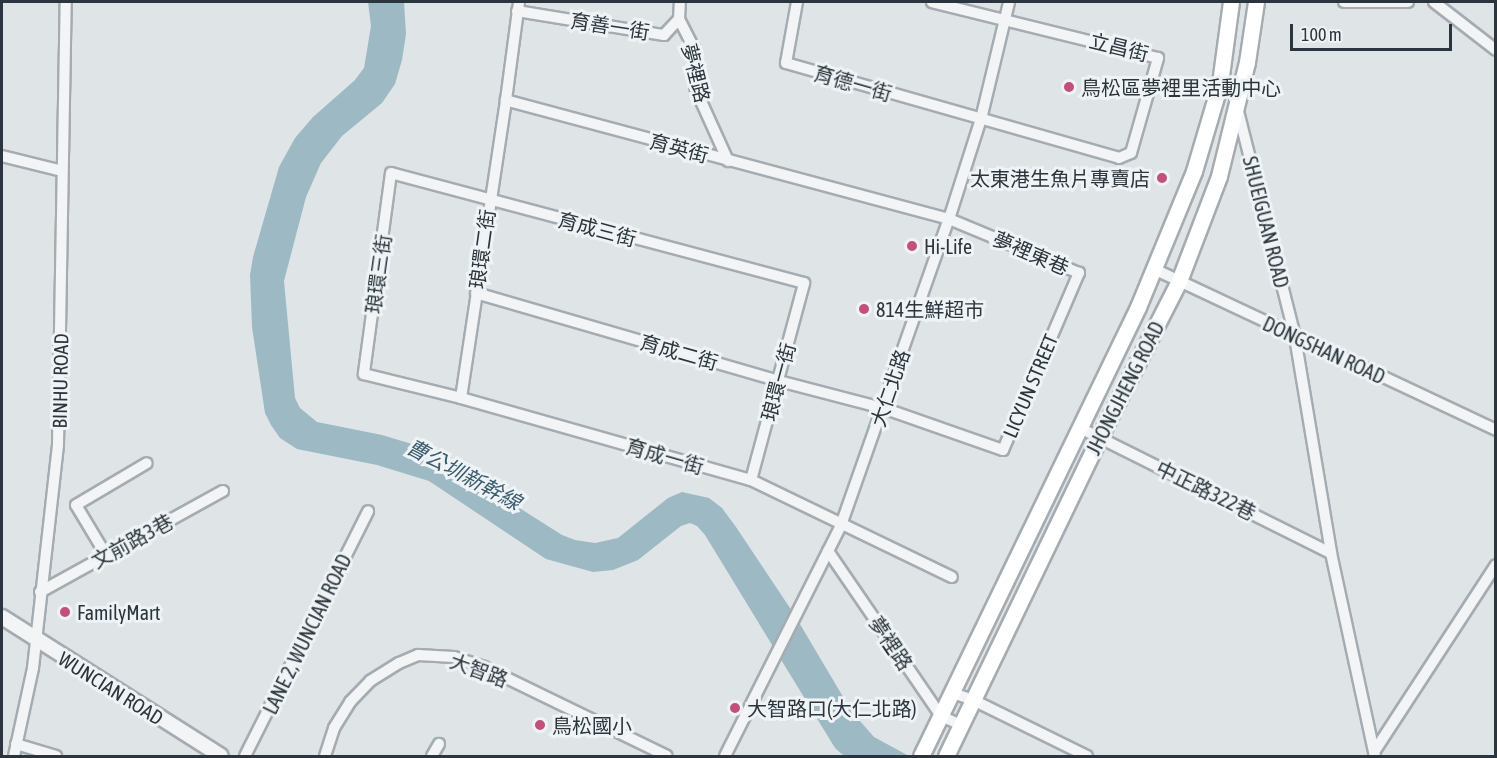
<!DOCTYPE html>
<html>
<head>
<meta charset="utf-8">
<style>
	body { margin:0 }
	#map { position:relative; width:1497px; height:758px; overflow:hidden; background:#dfe4e7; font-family:"Asap Condensed","Noto Sans TC",sans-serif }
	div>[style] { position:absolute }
	.water>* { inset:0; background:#9dbac4 }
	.roads { filter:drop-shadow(2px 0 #a5acb1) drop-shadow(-2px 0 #a5acb1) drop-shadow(0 2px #a5acb1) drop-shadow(0 -2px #a5acb1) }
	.minor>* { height:10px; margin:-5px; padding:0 5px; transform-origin:5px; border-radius:5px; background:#f2f4f6 }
	.tertiary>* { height:14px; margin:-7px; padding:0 7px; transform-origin:7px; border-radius:7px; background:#f2f4f6 }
	.secondary>* { height:15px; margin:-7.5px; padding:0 7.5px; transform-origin:7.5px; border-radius:7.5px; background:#fff }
	.dots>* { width:16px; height:16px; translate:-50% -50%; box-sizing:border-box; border:3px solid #eff3f5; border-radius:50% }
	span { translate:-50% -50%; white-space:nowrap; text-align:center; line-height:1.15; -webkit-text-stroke:6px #eff3f5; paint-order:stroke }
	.street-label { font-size:20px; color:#2a353d }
	.poi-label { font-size:20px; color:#2a353d }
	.left { translate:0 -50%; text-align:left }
	.right { translate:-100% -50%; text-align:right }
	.water-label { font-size:21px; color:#385c6d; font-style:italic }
	.frame { position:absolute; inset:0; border:3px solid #2a353d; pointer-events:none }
	.scale { position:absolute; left:1290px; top:24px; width:162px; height:27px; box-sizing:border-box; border:3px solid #2a353d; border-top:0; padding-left:8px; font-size:18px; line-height:21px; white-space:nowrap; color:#2a353d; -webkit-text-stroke:4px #eff3f5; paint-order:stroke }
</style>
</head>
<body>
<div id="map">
	<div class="water">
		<i style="clip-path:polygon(368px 2px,404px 2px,406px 34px,402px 60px,395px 84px,382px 103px,342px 136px,321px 163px,306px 197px,284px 281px,295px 398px,300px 408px,317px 422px,382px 435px,425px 448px,562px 535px,575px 540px,595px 543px,618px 538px,668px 498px,682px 492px,709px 498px,722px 508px,736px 527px,794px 614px,852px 712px,874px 737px,909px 756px,844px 756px,835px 748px,705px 535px,697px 526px,690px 523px,681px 526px,638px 560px,613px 570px,593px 572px,546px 559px,429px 481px,377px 465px,297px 449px,280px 438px,271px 425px,265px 413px,252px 327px,250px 275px,253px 257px,279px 167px,295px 138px,313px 117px,354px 81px,364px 68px,371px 26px)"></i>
	</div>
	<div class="roads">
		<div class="minor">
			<i style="left:797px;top:2px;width:62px;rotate:100.2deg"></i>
			<i style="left:786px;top:63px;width:346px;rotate:15.9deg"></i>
			<i style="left:1119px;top:158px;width:13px;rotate:-23deg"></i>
			<i style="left:1131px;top:153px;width:99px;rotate:-74.1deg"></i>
			<i style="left:1158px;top:58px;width:233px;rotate:-166.1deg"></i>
			<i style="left:1344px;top:2px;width:64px"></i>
			<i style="left:1434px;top:2px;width:78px;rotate:37.7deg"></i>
			<i style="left:517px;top:11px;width:149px;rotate:9.3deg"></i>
			<i style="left:664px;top:35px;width:22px;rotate:-47deg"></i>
			<i style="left:679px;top:19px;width:17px;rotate:-87deg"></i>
			<i style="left:679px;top:19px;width:36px;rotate:63deg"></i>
			<i style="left:695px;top:51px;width:39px;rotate:89deg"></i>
			<i style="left:696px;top:90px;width:78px;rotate:65.7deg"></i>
			<i style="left:1237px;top:107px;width:237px;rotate:75.8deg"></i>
			<i style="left:1295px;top:337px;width:219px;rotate:80.5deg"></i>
			<i style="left:1331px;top:553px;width:208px;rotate:77.8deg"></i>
			<i style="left:2px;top:156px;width:62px;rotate:14deg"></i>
			<i style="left:1154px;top:269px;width:378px;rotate:25.2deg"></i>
			<i style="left:476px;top:293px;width:316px;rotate:16.2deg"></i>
			<i style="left:779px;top:381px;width:107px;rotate:14.6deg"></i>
			<i style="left:883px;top:408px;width:127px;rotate:19.3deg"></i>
			<i style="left:1003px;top:450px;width:193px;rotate:-66.8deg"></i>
			<i style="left:1079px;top:273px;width:141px;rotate:-157.4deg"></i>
			<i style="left:949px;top:219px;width:459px;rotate:-165deg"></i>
			<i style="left:506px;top:100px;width:99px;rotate:-82.4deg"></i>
			<i style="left:461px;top:398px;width:301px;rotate:-81.4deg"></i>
			<i style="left:1080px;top:428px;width:280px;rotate:26.5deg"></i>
			<i style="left:751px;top:480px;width:204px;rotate:-74.9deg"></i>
			<i style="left:804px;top:283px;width:427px;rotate:-165.1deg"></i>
			<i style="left:391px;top:173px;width:203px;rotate:97.7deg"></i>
			<i style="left:364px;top:374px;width:100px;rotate:13.9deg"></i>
			<i style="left:461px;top:398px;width:301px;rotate:15.8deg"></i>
			<i style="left:751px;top:480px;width:223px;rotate:25.8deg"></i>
			<i style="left:828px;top:551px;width:200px;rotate:55.6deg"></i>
			<i style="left:941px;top:716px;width:22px;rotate:24deg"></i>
			<i style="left:106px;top:555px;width:58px;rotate:-121deg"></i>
			<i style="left:76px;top:505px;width:82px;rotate:-30.6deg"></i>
			<i style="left:40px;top:592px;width:209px;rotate:-28.9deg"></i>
			<i style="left:952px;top:693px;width:22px;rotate:18deg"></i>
			<i style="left:973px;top:700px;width:127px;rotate:26.2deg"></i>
			<i style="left:16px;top:744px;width:42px;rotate:16.7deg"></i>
			<i style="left:1374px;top:752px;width:223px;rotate:-56.9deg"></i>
			<i style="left:14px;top:756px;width:90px;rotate:-77.8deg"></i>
			<i style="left:33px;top:668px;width:225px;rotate:-83.6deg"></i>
			<i style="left:58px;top:444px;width:442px;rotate:-89deg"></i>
			<i style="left:245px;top:756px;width:274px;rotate:-63.3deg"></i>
			<i style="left:325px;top:756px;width:29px;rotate:-72deg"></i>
			<i style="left:334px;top:728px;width:31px;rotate:-58deg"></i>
			<i style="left:350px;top:702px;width:29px;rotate:-46deg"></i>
			<i style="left:370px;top:681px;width:34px;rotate:-32deg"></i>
			<i style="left:399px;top:663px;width:21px;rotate:-23deg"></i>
			<i style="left:418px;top:655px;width:36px;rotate:3deg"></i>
			<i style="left:454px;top:657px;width:32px;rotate:18deg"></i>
			<i style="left:484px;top:667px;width:203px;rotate:25.9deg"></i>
			<i style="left:432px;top:756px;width:14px;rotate:-60deg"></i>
			<i style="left:725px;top:756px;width:258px;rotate:-63.3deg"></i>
			<i style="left:841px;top:525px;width:324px;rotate:-70.6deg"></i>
			<i style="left:949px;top:219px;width:105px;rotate:-72.3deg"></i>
			<i style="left:981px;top:119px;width:120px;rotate:-76.5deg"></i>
		</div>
		<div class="tertiary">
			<i style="left:2px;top:617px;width:259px;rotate:32.4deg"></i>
		</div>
		<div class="secondary">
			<i style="left:921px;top:756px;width:499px;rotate:-64.2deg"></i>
			<i style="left:1138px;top:307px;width:147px;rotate:-67.6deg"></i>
			<i style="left:1194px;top:171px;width:92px;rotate:-73.5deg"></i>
			<i style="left:1220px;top:83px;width:82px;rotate:-82.3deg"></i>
			<i style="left:946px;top:756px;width:353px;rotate:-64.3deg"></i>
			<i style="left:1099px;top:438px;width:176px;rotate:-63deg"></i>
			<i style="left:1179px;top:281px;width:112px;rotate:-69.1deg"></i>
			<i style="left:1219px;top:176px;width:117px;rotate:-76.2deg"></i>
			<i style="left:1247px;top:62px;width:61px;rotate:-81.5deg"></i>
		</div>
	</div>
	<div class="dots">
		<i style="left:1069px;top:87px;background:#c1507d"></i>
		<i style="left:1162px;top:178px;background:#c1507d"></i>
		<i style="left:912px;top:246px;background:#c1507d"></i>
		<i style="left:864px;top:309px;background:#c1507d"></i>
		<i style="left:65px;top:612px;background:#c1507d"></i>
		<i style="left:735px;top:708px;background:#c1507d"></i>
		<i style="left:540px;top:725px;background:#c1507d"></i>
	</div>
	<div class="street-label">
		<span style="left:610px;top:26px;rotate:9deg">育善一街</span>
		<span style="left:1119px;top:47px;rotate:14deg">立昌街</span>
		<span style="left:696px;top:73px;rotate:76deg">夢裡路</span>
		<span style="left:853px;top:83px;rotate:16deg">育德一街</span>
		<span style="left:679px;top:148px;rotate:15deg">育英街</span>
		<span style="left:1266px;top:222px;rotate:76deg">SHUEIGUAN ROAD</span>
		<span style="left:597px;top:229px;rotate:15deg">育成三街</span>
		<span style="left:482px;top:249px;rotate:-82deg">琅環二街</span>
		<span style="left:1031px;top:253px;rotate:23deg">夢裡東巷</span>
		<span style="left:378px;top:274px;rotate:-82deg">琅環三街</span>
		<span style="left:1324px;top:350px;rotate:25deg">DONGSHAN ROAD</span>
		<span style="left:679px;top:352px;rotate:16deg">育成二街</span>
		<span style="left:60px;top:381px;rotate:-89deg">BINHU ROAD</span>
		<span style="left:778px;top:382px;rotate:-75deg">琅環一街</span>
		<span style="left:1030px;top:386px;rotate:-67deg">LICYUN STREET</span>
		<span style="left:890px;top:388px;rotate:-71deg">大仁北路</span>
		<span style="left:1125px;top:388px;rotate:-63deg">JHONGJHENG ROAD</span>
		<span style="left:665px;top:456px;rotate:16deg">育成一街</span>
		<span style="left:1206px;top:490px;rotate:26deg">中正路322巷</span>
		<span style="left:132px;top:541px;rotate:-29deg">文前路3巷</span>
		<span style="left:307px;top:634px;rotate:-64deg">LANE 2, WUNCIAN ROAD</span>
		<span style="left:891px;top:643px;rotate:56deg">夢裡路</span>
		<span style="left:479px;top:670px;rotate:20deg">大智路</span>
		<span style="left:111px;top:688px;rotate:32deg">WUNCIAN ROAD</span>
	</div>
	<div class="poi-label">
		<span class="left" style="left:1081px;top:87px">鳥松區夢裡里活動中心</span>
		<span class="right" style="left:1150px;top:178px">太東港生魚片專賣店</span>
		<span class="left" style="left:924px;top:246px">Hi-Life</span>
		<span class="left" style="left:876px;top:309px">814生鮮超市</span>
		<span class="left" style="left:77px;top:612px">FamilyMart</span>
		<span class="left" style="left:747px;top:708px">大智路口(大仁北路)</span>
		<span class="left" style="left:552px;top:725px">鳥松國小</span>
	</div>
	<div class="water-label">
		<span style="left:464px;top:474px;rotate:28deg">曹公圳新幹線</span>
	</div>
	<div class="frame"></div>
	<div class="scale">100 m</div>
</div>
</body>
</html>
